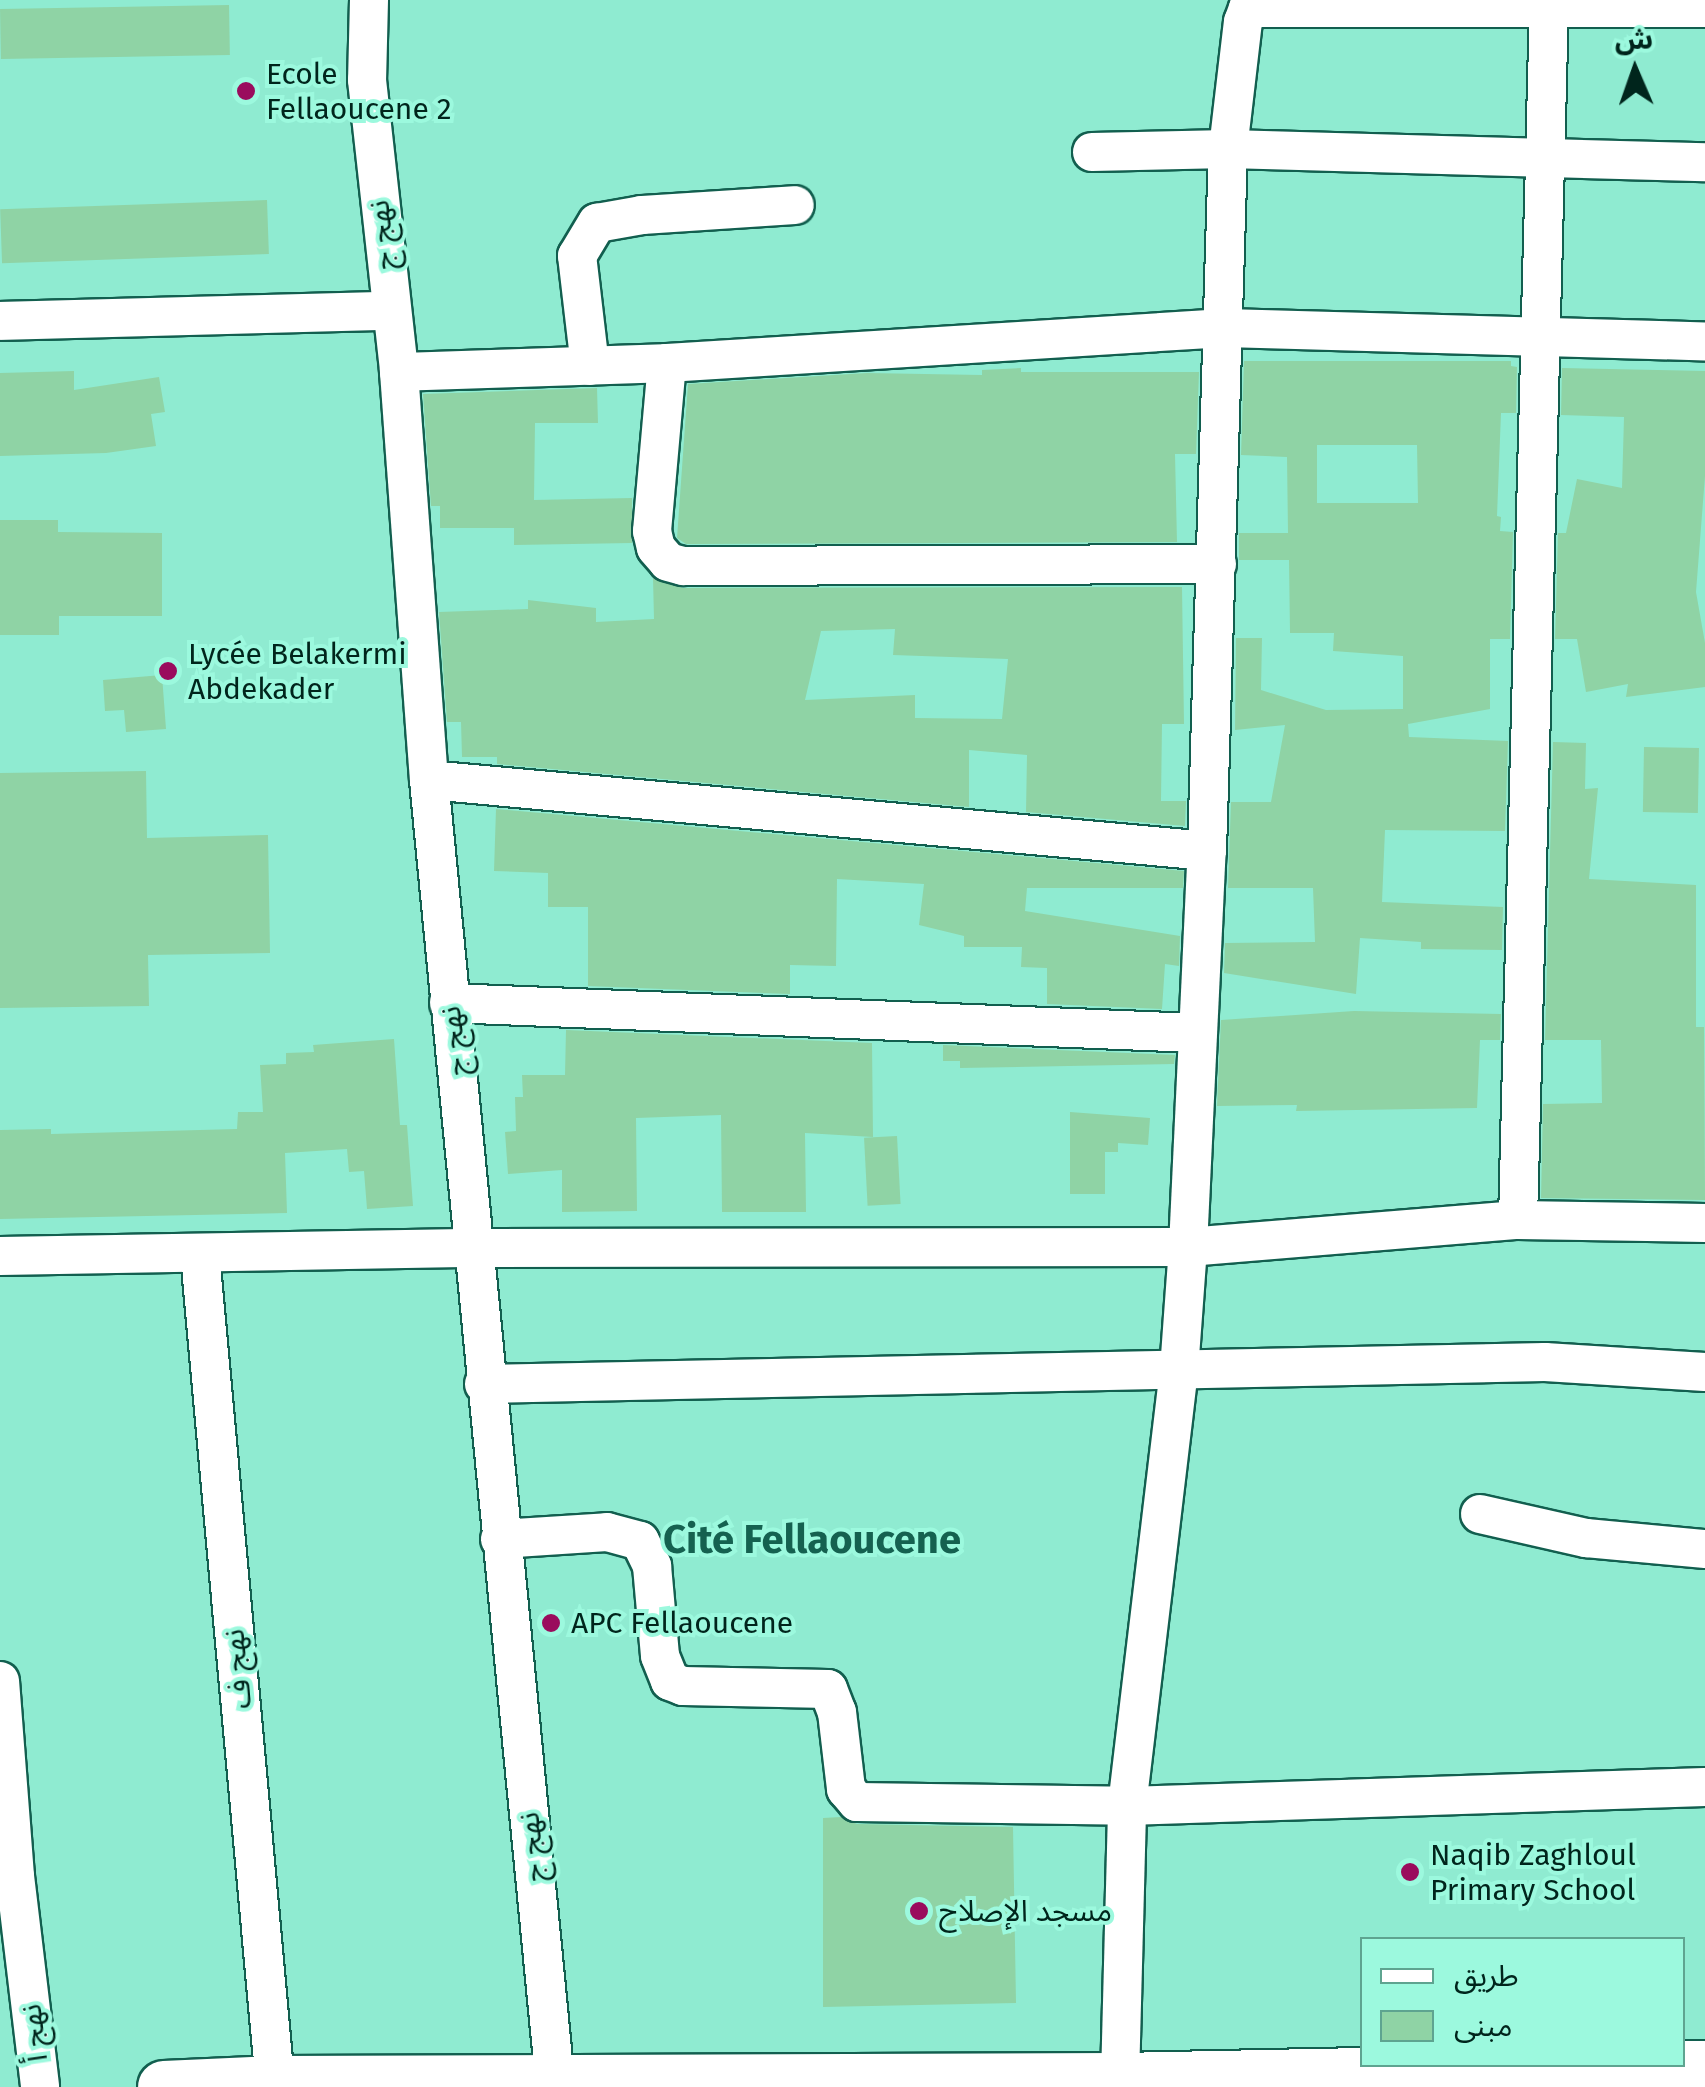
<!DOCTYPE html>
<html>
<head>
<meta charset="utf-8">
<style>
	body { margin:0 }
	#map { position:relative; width:1705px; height:2087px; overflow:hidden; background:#8febd1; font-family:"Fira Sans","Noto Sans Arabic",sans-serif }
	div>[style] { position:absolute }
	.building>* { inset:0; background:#8fd3a5; transform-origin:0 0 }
	.roads { filter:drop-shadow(2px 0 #125f4f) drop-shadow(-2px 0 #125f4f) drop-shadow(0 2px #125f4f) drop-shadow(0 -2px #125f4f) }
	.street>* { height:38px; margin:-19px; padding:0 19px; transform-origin:19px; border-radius:19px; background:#fff }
	.secondary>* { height:52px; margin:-26px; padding:0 26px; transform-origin:26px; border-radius:26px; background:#fff }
	.dots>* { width:28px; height:28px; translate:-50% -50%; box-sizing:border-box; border:5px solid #9cf9de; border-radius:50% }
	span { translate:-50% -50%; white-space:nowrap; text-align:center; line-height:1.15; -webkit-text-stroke:8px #9cf9de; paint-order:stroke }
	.poi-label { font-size:30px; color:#00251c }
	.left { translate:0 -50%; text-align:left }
	.street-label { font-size:30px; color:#00251c }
	.district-label { font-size:40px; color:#156150; font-weight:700 }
	.legend { position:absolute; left:1360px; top:1937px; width:325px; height:130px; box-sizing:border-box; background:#9cf9de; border:2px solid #5ea490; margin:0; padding:12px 18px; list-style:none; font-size:30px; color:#00251c }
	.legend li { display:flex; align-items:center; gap:20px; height:50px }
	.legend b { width:50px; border:2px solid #5ea490 }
	.north { position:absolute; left:1585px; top:20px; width:100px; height:100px; -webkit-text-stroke:8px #9cf9de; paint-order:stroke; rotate:358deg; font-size:28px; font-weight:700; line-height:40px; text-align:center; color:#00251c }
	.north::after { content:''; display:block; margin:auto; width:35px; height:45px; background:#00251c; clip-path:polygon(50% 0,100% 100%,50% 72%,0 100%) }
</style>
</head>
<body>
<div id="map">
	<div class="building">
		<i style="left:229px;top:5px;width:50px;height:229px;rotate:89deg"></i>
		<i style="left:267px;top:200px;width:54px;height:267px;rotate:88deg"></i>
		<i style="clip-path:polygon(evenodd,1244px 361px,1511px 361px,1511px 366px,1517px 367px,1516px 413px,1501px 413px,1497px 516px,1501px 517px,1500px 531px,1513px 532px,1510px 639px,1490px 639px,1490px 709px,1408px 724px,1409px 737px,1508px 741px,1505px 831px,1385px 830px,1382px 902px,1503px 907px,1502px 950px,1421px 949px,1421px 942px,1360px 938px,1356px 994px,1224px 973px,1225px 943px,1315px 942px,1313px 888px,1228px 888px,1231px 802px,1271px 802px,1285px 725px,1235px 730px,1236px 638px,1262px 638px,1261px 690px,1326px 710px,1403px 709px,1403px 656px,1333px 651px,1334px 633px,1290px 633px,1289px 560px,1239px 560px,1239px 533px,1288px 533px,1287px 457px,1241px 455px,1244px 361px,1317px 445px,1417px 445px,1418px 503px,1317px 503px,1317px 445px)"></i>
		<i style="clip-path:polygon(1021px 368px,1021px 372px,1199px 372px,1196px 454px,1175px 454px,1177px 542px,686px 544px,677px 538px,688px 384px,867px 373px,982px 375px,982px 370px)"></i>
		<i style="clip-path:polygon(1562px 368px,1705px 371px,1705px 476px,1696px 592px,1705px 643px,1705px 687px,1626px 697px,1628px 684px,1586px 692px,1577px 639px,1555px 639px,1558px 533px,1566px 533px,1577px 479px,1622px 488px,1624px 417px,1561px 415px)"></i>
		<i style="clip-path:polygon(74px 371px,74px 390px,159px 377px,165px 412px,151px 414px,156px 446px,106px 453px,0 456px,0 373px)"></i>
		<i style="clip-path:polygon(597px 388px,598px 423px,535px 423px,534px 500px,632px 498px,632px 543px,514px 545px,514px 528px,440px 528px,440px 506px,431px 506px,423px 394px)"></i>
		<i style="clip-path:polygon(0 520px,58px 520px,58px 532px,162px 533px,162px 616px,59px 616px,59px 635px,0 635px)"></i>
		<i style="clip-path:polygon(evenodd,653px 578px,683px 588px,1182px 587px,1184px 724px,1162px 724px,1161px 801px,1186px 801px,1185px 826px,1026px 812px,1027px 755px,969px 750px,969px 807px,497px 764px,497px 757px,462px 757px,461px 722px,447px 722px,439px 612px,528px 609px,528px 600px,596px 608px,596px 622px,654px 619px,653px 578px,895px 629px,893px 655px,1008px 659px,1002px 719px,915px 718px,915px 695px,805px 700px,821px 631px,895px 629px)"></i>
		<i style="clip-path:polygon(162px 675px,166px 729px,126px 732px,124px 710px,105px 711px,103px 680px)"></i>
		<i style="clip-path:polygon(1553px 742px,1586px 743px,1585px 789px,1598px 788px,1589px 879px,1696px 885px,1696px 1027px,1704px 1027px,1705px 1200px,1541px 1198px,1543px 1104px,1602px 1103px,1601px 1040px,1545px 1040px)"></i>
		<i style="left:1644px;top:747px;width:55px;height:65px;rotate:1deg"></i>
		<i style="clip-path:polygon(146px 771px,147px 838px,268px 835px,270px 953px,148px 955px,149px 1006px,0 1008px,0 773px)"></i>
		<i style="clip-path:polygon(496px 809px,1184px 871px,1183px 888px,1027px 888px,1025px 911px,1180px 936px,1179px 966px,1165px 964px,1162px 1009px,1047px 1004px,1047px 968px,1021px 967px,1022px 947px,964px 947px,964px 936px,919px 925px,924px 884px,837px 879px,836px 966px,790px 965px,790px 994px,588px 986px,588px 907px,548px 907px,548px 873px,494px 871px)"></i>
		<i style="clip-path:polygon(1354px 1011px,1501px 1014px,1500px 1040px,1480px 1040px,1477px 1108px,1296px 1111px,1297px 1105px,1217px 1106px,1221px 1020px)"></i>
		<i style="clip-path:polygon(566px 1030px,872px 1043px,873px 1137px,805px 1133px,806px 1212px,722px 1212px,721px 1115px,636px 1118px,637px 1211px,562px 1212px,562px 1170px,508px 1174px,505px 1132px,516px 1131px,515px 1097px,523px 1097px,522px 1075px,565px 1075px)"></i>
		<i style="clip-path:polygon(394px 1039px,400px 1125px,407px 1125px,413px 1206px,367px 1209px,364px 1171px,349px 1172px,347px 1149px,285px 1153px,287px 1213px,0 1219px,0 1130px,51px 1129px,51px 1134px,237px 1129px,238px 1112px,263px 1112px,260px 1065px,286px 1064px,286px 1053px,314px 1052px,313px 1045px)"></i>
		<i style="clip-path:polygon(943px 1045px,1175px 1055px,1174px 1064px,960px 1068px,960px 1061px,943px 1061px)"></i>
		<i style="clip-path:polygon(1070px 1112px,1150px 1118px,1148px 1145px,1118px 1143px,1118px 1152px,1105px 1152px,1105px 1194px,1070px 1194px)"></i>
		<i style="left:897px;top:1136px;width:68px;height:33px;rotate:87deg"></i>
		<i style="clip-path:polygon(841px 1817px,857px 1824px,1013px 1827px,1016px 2003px,823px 2007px,823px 1818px)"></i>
	</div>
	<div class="roads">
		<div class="street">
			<i style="left:369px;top:0;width:80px;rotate:91.4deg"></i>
			<i style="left:367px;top:80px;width:294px;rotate:83.7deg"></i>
			<i style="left:399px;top:372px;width:409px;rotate:85.8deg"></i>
			<i style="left:429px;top:780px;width:1308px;rotate:84.47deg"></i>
			<i style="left:1092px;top:152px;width:136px;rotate:-1.3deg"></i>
			<i style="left:1228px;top:149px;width:477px;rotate:1.6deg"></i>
			<i style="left:0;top:321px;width:389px;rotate:-1.5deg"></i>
			<i style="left:667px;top:363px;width:169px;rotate:95.1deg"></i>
			<i style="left:652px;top:531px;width:17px;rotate:77deg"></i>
			<i style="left:656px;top:548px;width:18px;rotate:49deg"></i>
			<i style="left:668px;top:562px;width:16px;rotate:15deg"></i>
			<i style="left:683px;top:566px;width:534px;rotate:-0.21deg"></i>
			<i style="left:590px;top:366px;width:111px;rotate:-96.7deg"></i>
			<i style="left:577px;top:256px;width:39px;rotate:-59deg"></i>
			<i style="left:597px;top:223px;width:46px;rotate:-10.1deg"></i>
			<i style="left:642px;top:215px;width:153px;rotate:-3.7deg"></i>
			<i style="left:399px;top:372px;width:268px;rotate:-1.9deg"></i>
			<i style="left:667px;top:363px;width:559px;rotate:-3.59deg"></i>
			<i style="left:1225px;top:328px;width:480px;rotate:1.6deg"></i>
			<i style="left:429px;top:780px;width:781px;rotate:5.21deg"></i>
			<i style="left:449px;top:1003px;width:748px;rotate:2.3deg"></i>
			<i style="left:1518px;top:1220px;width:1215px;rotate:-88.54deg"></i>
			<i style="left:200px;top:1255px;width:830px;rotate:84.82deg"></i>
			<i style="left:0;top:1256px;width:478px;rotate:-1deg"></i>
			<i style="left:478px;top:1248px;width:710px;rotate:-0.08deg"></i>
			<i style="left:1188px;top:1247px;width:331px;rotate:-4.7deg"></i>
			<i style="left:1518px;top:1220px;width:187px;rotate:0.9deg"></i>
			<i style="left:484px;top:1384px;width:1061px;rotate:-1.19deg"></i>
			<i style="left:1545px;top:1362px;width:160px;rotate:3.6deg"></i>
			<i style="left:1480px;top:1514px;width:109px;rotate:12.8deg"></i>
			<i style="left:1586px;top:1538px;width:120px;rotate:5.3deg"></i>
			<i style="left:500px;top:1539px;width:107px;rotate:-3.7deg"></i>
			<i style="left:607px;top:1532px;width:34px;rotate:15deg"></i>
			<i style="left:640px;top:1541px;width:28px;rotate:64deg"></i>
			<i style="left:652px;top:1566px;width:90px;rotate:84.9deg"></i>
			<i style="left:660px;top:1656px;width:27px;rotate:68deg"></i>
			<i style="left:670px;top:1681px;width:14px;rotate:21deg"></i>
			<i style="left:683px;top:1686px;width:145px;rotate:1.2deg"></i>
			<i style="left:828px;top:1689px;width:25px;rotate:69deg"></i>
			<i style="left:837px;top:1712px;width:78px;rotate:83.3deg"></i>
			<i style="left:846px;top:1789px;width:17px;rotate:50deg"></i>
			<i style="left:857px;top:1802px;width:270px;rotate:0.8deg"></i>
			<i style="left:1127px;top:1806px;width:578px;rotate:-1.88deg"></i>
			<i style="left:0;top:1681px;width:196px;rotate:85.6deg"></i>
			<i style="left:15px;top:1876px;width:212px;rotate:83.2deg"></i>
			<i style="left:1120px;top:2079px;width:273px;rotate:-88.5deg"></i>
			<i style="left:1127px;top:1806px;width:439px;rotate:-83.2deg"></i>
			<i style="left:1179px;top:1370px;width:123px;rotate:-85.8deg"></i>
			<i style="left:1188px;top:1247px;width:396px;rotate:-87.3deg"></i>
			<i style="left:1207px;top:851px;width:702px;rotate:-88.29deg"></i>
			<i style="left:1228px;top:149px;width:128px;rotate:-83.3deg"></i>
			<i style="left:1243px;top:22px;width:15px;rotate:-70deg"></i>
			<i style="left:1248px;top:8px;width:457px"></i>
		</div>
		<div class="secondary">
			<i style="left:164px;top:2087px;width:111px;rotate:-2.6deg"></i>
			<i style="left:275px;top:2082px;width:845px;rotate:-0.2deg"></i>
			<i style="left:1120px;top:2079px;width:585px;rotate:-1.18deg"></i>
		</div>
	</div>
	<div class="dots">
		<i style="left:246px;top:91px;background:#9a0c5d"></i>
		<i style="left:168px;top:671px;background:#9a0c5d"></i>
		<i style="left:551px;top:1623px;background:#9a0c5d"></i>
		<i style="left:1410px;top:1872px;background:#9a0c5d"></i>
		<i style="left:919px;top:1911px;background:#9a0c5d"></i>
	</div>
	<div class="poi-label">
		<span class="left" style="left:266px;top:91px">Ecole<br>Fellaoucene 2</span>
		<span class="left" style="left:188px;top:671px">Lycée Belakermi<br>Abdekader</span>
		<span class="left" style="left:571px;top:1623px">APC Fellaoucene</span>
		<span class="left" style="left:1430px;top:1872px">Naqib Zaghloul<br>Primary School</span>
		<span class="left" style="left:939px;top:1911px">مسجد اﻹصلاح</span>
	</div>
	<div class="street-label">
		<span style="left:382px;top:235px;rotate:-96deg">نهج ج</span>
		<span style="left:454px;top:1041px;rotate:-97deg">نهج ج</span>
		<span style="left:237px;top:1669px;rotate:-95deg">نهج ف</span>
		<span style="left:532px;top:1847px;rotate:-96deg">نهج ج</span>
		<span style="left:34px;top:2033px;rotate:-97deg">نهج أ</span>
	</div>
	<div class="district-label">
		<span style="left:812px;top:1540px">Cité Fellaoucene</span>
	</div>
	<ul class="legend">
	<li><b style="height:12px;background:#fff"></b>طريق</li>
	<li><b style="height:28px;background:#8fd3a5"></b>مبنى</li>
	</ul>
	<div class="north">ش</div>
</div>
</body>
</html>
